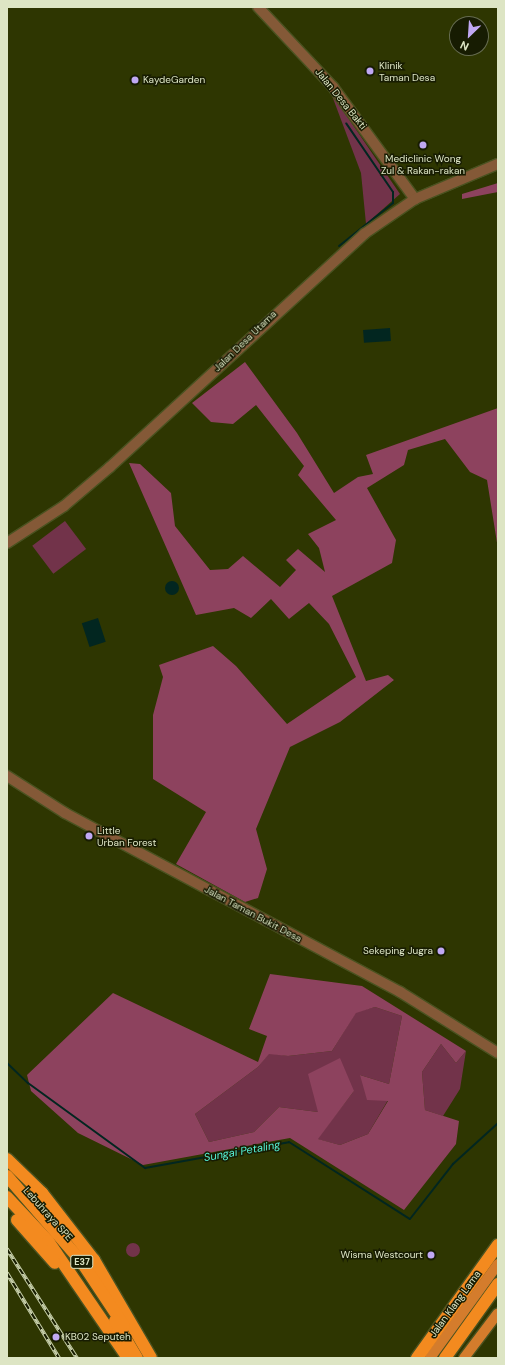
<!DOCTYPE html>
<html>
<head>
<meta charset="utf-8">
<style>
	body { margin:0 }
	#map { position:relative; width:505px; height:1365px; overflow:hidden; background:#2e3601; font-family:"DM Sans",sans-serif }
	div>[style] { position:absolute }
	.green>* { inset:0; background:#72334a; transform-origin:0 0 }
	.round { border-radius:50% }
	.forest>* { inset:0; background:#8d425e }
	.water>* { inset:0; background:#022620; transform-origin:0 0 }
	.stream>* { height:2px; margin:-1px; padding:0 1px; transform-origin:1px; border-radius:1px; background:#022620 }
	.roads { filter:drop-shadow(1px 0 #4a5220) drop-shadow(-1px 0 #4a5220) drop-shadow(0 1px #4a5220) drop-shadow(0 -1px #4a5220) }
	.minor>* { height:10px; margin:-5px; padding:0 5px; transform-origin:5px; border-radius:5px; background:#845937 }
	.major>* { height:10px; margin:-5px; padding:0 5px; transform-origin:5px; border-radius:5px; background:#d47c2c }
	.highway>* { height:12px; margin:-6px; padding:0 6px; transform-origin:6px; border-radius:6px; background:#f38a1f }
	.rail>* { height:3.5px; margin-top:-1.75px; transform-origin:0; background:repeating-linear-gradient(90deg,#171c02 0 6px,#c6ceaa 0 12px); box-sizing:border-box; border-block:1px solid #c6ceaa }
	.dots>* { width:11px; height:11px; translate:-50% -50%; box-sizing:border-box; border:2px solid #171c02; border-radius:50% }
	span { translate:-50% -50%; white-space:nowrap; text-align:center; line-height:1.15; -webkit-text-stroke:3px #171c02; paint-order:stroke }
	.shield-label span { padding:1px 3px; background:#171c02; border:1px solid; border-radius:3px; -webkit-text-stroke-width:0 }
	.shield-label { font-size:9px; color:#dde5c4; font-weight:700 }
	.poi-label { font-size:10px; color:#dde5c4 }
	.left { translate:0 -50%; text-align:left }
	.right { translate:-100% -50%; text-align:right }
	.street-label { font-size:10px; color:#dde5c4 }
	.water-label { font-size:11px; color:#56f1d5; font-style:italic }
	.frame { position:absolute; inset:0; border:8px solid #dde5c4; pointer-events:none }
	.north { position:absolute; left:449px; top:16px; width:40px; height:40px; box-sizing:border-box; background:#171c02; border:1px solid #666c50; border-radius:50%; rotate:205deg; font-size:11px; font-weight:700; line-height:16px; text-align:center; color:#dde5c4 }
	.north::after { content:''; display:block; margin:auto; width:14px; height:18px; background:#c0a8f3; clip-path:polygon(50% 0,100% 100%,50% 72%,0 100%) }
</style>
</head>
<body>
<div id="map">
	<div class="green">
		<i style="clip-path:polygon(331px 93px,400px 194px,366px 224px,361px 173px)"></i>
		<i style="left:65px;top:521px;width:35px;height:41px;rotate:53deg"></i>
		<i style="clip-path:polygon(375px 1007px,402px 1016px,389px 1084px,360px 1075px,388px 1100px,368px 1134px,340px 1145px,317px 1139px,354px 1091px,318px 1112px,279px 1107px,254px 1132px,209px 1142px,195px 1114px,258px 1067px,269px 1053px,288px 1056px,332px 1051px,356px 1012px)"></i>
		<i style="clip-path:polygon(441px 1044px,456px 1063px,466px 1051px,460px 1089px,443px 1116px,425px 1110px,422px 1072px)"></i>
		<i class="round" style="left:126px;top:1243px;width:14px;height:14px"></i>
	</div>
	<div class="forest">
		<i style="clip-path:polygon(498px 183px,498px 192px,462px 199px,462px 194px)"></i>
		<i style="clip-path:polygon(245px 362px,297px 433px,334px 493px,358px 477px,373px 474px,366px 455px,498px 408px,498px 549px,487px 480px,470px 472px,445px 439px,408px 450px,404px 465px,367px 488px,396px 540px,392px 563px,332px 596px,366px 681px,388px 675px,394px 680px,340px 722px,290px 747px,256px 829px,267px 869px,258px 898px,245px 902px,176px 864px,206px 812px,153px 779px,153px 715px,163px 677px,159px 665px,213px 646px,236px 666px,287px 724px,356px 677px,329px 624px,309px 603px,289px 619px,271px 599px,251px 618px,234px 608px,196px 615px,129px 463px,140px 464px,171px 493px,175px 526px,210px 570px,228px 569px,243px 556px,280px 587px,296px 570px,286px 560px,298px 549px,325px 572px,319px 548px,308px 534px,336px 520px,298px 475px,304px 466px,256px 405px,233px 424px,211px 422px,192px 403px)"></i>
		<i style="clip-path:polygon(evenodd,270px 974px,362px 986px,466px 1051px,456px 1063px,441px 1044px,422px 1072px,425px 1110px,459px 1121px,456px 1144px,404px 1210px,290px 1138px,143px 1165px,78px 1133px,31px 1091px,27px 1075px,113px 993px,258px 1062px,267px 1036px,249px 1029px,270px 974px,375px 1007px,402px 1016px,389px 1084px,360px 1075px,367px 1100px,388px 1101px,368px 1134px,340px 1145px,318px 1139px,354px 1091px,340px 1058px,308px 1074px,318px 1112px,279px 1107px,254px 1132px,209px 1142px,195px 1114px,258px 1067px,269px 1054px,288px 1056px,332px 1051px,356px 1013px,375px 1007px)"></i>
	</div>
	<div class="water">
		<i style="left:390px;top:328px;width:13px;height:27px;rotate:86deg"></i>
		<i class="round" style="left:165px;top:581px;width:14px;height:14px"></i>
		<i style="left:98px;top:618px;width:25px;height:17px;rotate:72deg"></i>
	</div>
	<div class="stream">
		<i style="left:339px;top:246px;width:69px;rotate:-38.5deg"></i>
		<i style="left:393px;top:203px;width:11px;rotate:-90deg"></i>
		<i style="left:393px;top:192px;width:83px;rotate:-124.3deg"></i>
		<i style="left:7px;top:1063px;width:29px;rotate:44deg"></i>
		<i style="left:28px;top:1083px;width:145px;rotate:36deg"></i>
		<i style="left:145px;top:1168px;width:146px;rotate:-10.2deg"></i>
		<i style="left:289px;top:1142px;width:143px;rotate:32.5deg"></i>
		<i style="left:410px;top:1219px;width:70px;rotate:-52deg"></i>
		<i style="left:453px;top:1164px;width:61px;rotate:-42.3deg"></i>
	</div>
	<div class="roads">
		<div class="minor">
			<i style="left:258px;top:7px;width:110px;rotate:46.8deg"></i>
			<i style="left:333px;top:87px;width:139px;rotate:53.8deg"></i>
			<i style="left:7px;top:543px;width:68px;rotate:-33deg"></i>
			<i style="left:64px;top:506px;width:60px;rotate:-40.3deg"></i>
			<i style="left:110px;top:467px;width:345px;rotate:-42.5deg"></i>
			<i style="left:364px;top:234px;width:62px;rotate:-34.5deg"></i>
			<i style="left:415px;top:199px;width:90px;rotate:-22.9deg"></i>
			<i style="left:7px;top:776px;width:69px;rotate:32.5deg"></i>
			<i style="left:65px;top:813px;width:380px;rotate:28.1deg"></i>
			<i style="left:400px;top:992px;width:115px;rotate:31.9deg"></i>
		</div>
		<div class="major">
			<i style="left:430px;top:1358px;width:116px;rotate:-54.1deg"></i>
			<i style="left:464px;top:1358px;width:56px;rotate:-52.9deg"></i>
		</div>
		<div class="highway">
			<i style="left:7px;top:1159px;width:49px;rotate:44.2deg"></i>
			<i style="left:42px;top:1193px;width:85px;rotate:52.2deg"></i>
			<i style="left:94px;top:1260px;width:113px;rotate:59.8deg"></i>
			<i style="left:7px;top:1176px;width:113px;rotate:49deg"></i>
			<i style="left:81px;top:1261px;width:78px;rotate:56.5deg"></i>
			<i style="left:7px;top:1197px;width:60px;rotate:47deg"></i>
			<i style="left:48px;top:1241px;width:137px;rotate:55.7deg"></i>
			<i style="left:17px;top:1220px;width:57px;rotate:48.5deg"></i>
			<i style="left:115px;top:1321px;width:43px;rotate:59.3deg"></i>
			<i style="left:417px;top:1358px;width:139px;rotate:-54.4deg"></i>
			<i style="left:445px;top:1358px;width:91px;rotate:-54.4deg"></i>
		</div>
	</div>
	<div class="rail">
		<i style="left:7px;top:1249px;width:130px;rotate:57.3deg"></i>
		<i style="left:7px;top:1273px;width:100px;rotate:58.5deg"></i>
	</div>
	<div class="dots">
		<i style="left:370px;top:71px;background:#c0a8f3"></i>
		<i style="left:135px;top:80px;background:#c0a8f3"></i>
		<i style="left:423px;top:145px;background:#c0a8f3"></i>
		<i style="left:89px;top:836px;background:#c0a8f3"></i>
		<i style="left:441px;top:951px;background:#c0a8f3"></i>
		<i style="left:431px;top:1255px;background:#c0a8f3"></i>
		<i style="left:56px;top:1337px;background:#c0a8f3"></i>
	</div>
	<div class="shield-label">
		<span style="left:82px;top:1262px">E37</span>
	</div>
	<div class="poi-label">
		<span class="left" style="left:379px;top:71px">Klinik<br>Taman Desa</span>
		<span class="left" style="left:143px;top:80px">KaydeGarden</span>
		<span style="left:423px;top:164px">Mediclinic Wong<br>Zul &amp; Rakan-rakan</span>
		<span class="left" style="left:97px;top:836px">Little<br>Urban Forest</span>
		<span class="right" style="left:433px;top:951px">Sekeping Jugra</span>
		<span class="right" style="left:423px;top:1255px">Wisma Westcourt</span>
		<span class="left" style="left:65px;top:1337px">KB02 Seputeh</span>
	</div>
	<div class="street-label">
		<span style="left:341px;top:99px;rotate:51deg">Jalan Desa Bakti</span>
		<span style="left:245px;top:341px;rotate:-44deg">Jalan Desa Utama</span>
		<span style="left:253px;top:914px;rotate:28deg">Jalan Taman Bukit Desa</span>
		<span style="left:48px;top:1214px;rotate:48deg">Lebuhraya SPE</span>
		<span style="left:455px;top:1304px;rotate:-54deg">Jalan Klang Lama</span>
	</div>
	<div class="water-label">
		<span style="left:242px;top:1151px;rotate:-10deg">Sungai Petaling</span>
	</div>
	<div class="frame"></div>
	<div class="north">N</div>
</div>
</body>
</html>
